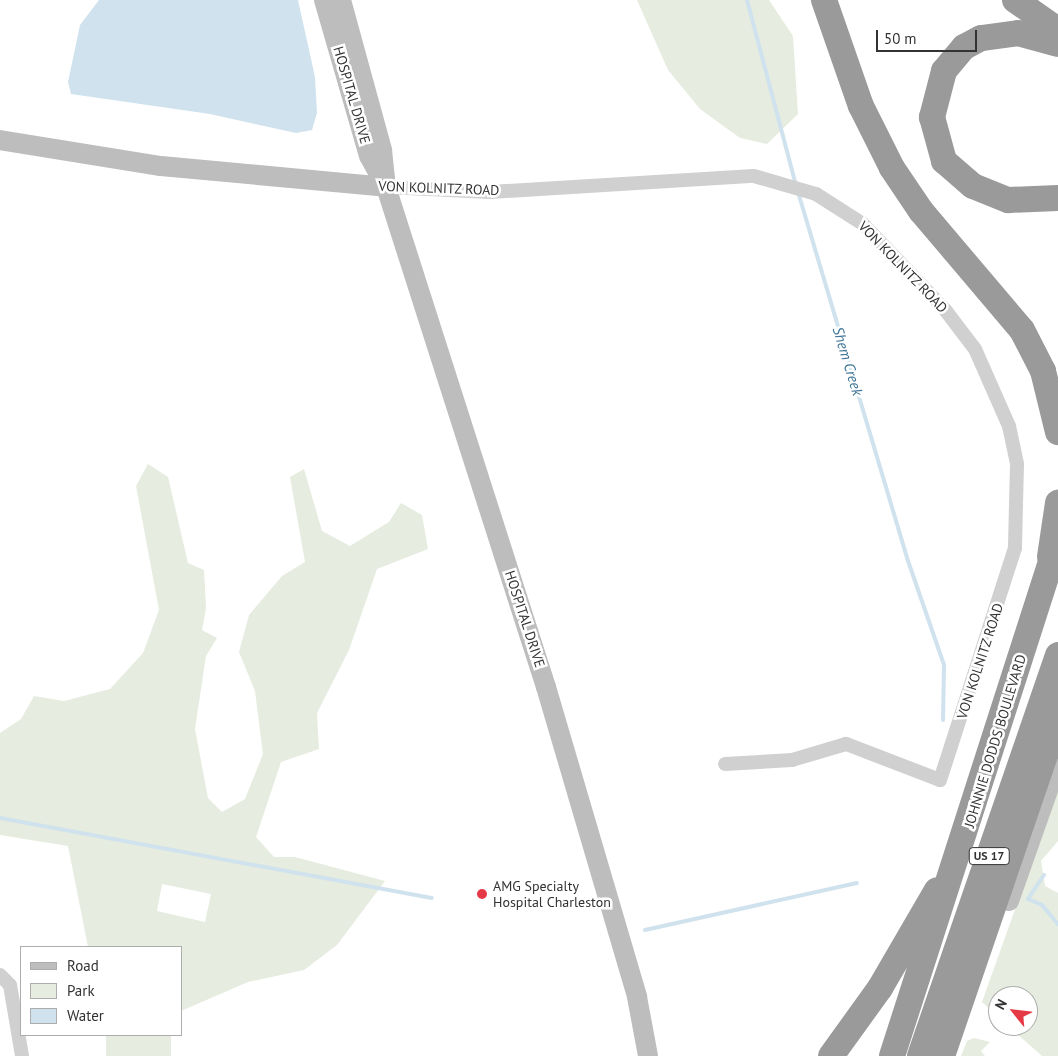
<!DOCTYPE html>
<html>
<head>
<meta charset="utf-8">
<style>
	body { margin:0 }
	#map { position:relative; width:1058px; height:1056px; overflow:hidden; background:#fff; font-family:"PT Sans",sans-serif }
	div>[style] { position:absolute }
	.green>* { inset:0; background:#e6ecdf; transform-origin:0 0 }
	.water>* { inset:0; background:#cfe2ee }
	.stream>* { height:4px; margin:-2px; padding:0 2px; transform-origin:2px; border-radius:2px; background:#cfe2ee }
	.street>* { height:14px; margin:-7px; padding:0 7px; transform-origin:7px; border-radius:7px; background:#d0d0d0 }
	.secondary>* { height:20px; margin:-10px; padding:0 10px; transform-origin:10px; border-radius:10px; background:#bdbdbd }
	.highway>* { height:26px; margin:-13px; padding:0 13px; transform-origin:13px; border-radius:13px; background:#9a9a9a }
	.dots>* { width:14px; height:14px; translate:-50% -50%; box-sizing:border-box; border:2px solid #fff; border-radius:50% }
	span { translate:-50% -50%; white-space:nowrap; text-align:center; line-height:1.15; -webkit-text-stroke:5px #fff; paint-order:stroke }
	.shield-label span { padding:1px 4px; background:#fff; border:1px solid; border-radius:4px; -webkit-text-stroke-width:0 }
	.shield-label { font-size:12px; color:#333; font-weight:700 }
	.street-label { font-size:14px; color:#333 }
	.poi-label { font-size:14px; color:#333 }
	.left { translate:0 -50%; text-align:left }
	.water-label { font-size:15px; color:#3f7597; font-style:italic }
	.legend { position:absolute; left:20px; top:946px; width:162px; height:90px; box-sizing:border-box; background:#fff; border:1px solid #adadad; margin:0; padding:6px 9px; list-style:none; font-size:15px; color:#333 }
	.legend li { display:flex; align-items:center; gap:10px; height:25px }
	.legend b { width:25px; border:1px solid #adadad }
	.north { position:absolute; left:988px; top:986px; width:50px; height:50px; box-sizing:border-box; background:#fff; border:1px solid #adadad; border-radius:50%; rotate:299deg; font-size:14px; font-weight:700; line-height:20px; text-align:center; color:#333 }
	.north::after { content:''; display:block; margin:auto; width:18px; height:22px; background:#e63946; clip-path:polygon(50% 0,100% 100%,50% 72%,0 100%) }
	.scale { position:absolute; left:876px; top:30px; width:101px; height:22px; box-sizing:border-box; border:2px solid #333; border-top:0; padding-left:6px; font-size:15px; line-height:18px; white-space:nowrap; color:#333; -webkit-text-stroke:4px #fff; paint-order:stroke }
</style>
</head>
<body>
<div id="map">
	<div class="green">
		<i style="clip-path:polygon(637px 0,769px 0,793px 36px,798px 114px,767px 144px,740px 138px,700px 109px,668px 70px)"></i>
		<i style="clip-path:polygon(evenodd,148px 464px,168px 477px,188px 563px,204px 570px,206px 608px,202px 630px,217px 638px,206px 656px,195px 729px,208px 798px,222px 812px,245px 799px,263px 754px,255px 691px,239px 652px,249px 615px,282px 576px,305px 562px,290px 477px,304px 469px,322px 531px,350px 546px,389px 522px,401px 503px,422px 515px,428px 549px,377px 569px,349px 650px,317px 713px,319px 749px,281px 762px,256px 837px,274px 857px,295px 857px,385px 881px,337px 945px,304px 970px,248px 982px,181px 1011px,181px 947px,88px 947px,68px 846px,0 835px,0 733px,21px 719px,34px 696px,64px 701px,110px 689px,143px 653px,159px 610px,136px 486px,148px 464px,162px 884px,211px 894px,205px 922px,157px 911px,162px 884px)"></i>
		<i style="clip-path:polygon(1058px 789px,1058px 841px,1041px 861px,1045px 886px,1058px 893px,1058px 1056px,1042px 1056px,1008px 1026px,1028px 1026px,1028px 996px,998px 996px,998px 1017px,982px 1002px)"></i>
		<i style="left:106px;top:1035px;width:65px;height:21px"></i>
		<i style="clip-path:polygon(974px 1038px,990px 1042px,981px 1051px,985px 1056px,961px 1056px,967px 1041px)"></i>
	</div>
	<div class="water">
		<i style="clip-path:polygon(99px 0,298px 0,315px 77px,317px 113px,312px 130px,296px 133px,210px 114px,71px 94px,68px 82px,80px 25px)"></i>
	</div>
	<div class="stream">
		<i style="left:747px;top:0;width:192px;rotate:75.2deg"></i>
		<i style="left:798px;top:192px;width:382px;rotate:73.4deg"></i>
		<i style="left:907px;top:558px;width:113px;rotate:70.9deg"></i>
		<i style="left:944px;top:665px;width:55px;rotate:91deg"></i>
		<i style="left:0;top:818px;width:439px;rotate:10.5deg"></i>
		<i style="left:1044px;top:875px;width:29px;rotate:124deg"></i>
		<i style="left:1028px;top:899px;width:15px;rotate:23deg"></i>
		<i style="left:1042px;top:905px;width:25px;rotate:50deg"></i>
		<i style="left:645px;top:930px;width:217px;rotate:-12.5deg"></i>
	</div>
	<div class="street">
		<i style="left:386px;top:187px;width:104px;rotate:2.8deg"></i>
		<i style="left:490px;top:192px;width:264px;rotate:-3.5deg"></i>
		<i style="left:754px;top:176px;width:65px;rotate:16.2deg"></i>
		<i style="left:816px;top:194px;width:56px;rotate:32.6deg"></i>
		<i style="left:863px;top:224px;width:120px;rotate:46.3deg"></i>
		<i style="left:946px;top:311px;width:48px;rotate:52.7deg"></i>
		<i style="left:975px;top:349px;width:84px;rotate:66.2deg"></i>
		<i style="left:1009px;top:426px;width:39px;rotate:78deg"></i>
		<i style="left:1017px;top:464px;width:84px;rotate:91.4deg"></i>
		<i style="left:1015px;top:548px;width:244px;rotate:107.9deg"></i>
		<i style="left:940px;top:780px;width:101px;rotate:-159deg"></i>
		<i style="left:846px;top:744px;width:56px;rotate:163.5deg"></i>
		<i style="left:792px;top:760px;width:67px;rotate:176.6deg"></i>
		<i style="left:0;top:975px;width:14px;rotate:45deg"></i>
		<i style="left:10px;top:985px;width:72px;rotate:80.4deg"></i>
	</div>
	<div class="secondary">
		<i style="left:324px;top:0;width:162px;rotate:73.9deg"></i>
		<i style="left:369px;top:156px;width:21px;rotate:61deg"></i>
		<i style="left:341px;top:0;width:156px;rotate:74.7deg"></i>
		<i style="left:382px;top:150px;width:37px;rotate:84deg"></i>
		<i style="left:386px;top:187px;width:525px;rotate:72.26deg"></i>
		<i style="left:546px;top:687px;width:323px;rotate:73.6deg"></i>
		<i style="left:637px;top:997px;width:60px;rotate:79.4deg"></i>
		<i style="left:0;top:140px;width:163px;rotate:9.2deg"></i>
		<i style="left:161px;top:166px;width:226px;rotate:5.3deg"></i>
		<i style="left:1009px;top:901px;width:147px;rotate:-70.6deg"></i>
	</div>
	<div class="highway">
		<i style="left:824px;top:0;width:112px;rotate:70.8deg"></i>
		<i style="left:861px;top:106px;width:69px;rotate:63.4deg"></i>
		<i style="left:892px;top:168px;width:52px;rotate:56deg"></i>
		<i style="left:921px;top:211px;width:156px;rotate:49.7deg"></i>
		<i style="left:1022px;top:330px;width:46px;rotate:62.9deg"></i>
		<i style="left:1043px;top:371px;width:63px;rotate:76.2deg"></i>
		<i style="left:1015px;top:0;width:52px;rotate:34.9deg"></i>
		<i style="left:1058px;top:44px;width:41px;rotate:-164.6deg"></i>
		<i style="left:1018px;top:33px;width:37px;rotate:172deg"></i>
		<i style="left:981px;top:38px;width:19px;rotate:152deg"></i>
		<i style="left:964px;top:47px;width:31px;rotate:130deg"></i>
		<i style="left:944px;top:71px;width:48px;rotate:104.6deg"></i>
		<i style="left:932px;top:117px;width:46px;rotate:74.7deg"></i>
		<i style="left:944px;top:161px;width:38px;rotate:41deg"></i>
		<i style="left:973px;top:186px;width:38px;rotate:22deg"></i>
		<i style="left:1008px;top:200px;width:50px;rotate:-2.3deg"></i>
		<i style="left:1050px;top:557px;width:55px;rotate:-81.6deg"></i>
		<i style="left:831px;top:1056px;width:84px;rotate:-54.2deg"></i>
		<i style="left:880px;top:988px;width:113px;rotate:-59.8deg"></i>
		<i style="left:892px;top:1056px;width:542px;rotate:-72.17deg"></i>
		<i style="left:920px;top:1056px;width:424px;rotate:-71deg"></i>
		<i style="left:942px;top:1056px;width:320px;rotate:-71.1deg"></i>
		<i style="left:1046px;top:753px;width:51px;rotate:-77.6deg"></i>
	</div>
	<div class="dots">
		<i style="left:482px;top:894px;background:#e63946"></i>
	</div>
	<div class="shield-label">
		<span style="left:989px;top:856px">US 17</span>
	</div>
	<div class="street-label">
		<span style="left:352px;top:95px;rotate:74deg">HOSPITAL DRIVE</span>
		<span style="left:439px;top:188px;rotate:2deg">VON KOLNITZ ROAD</span>
		<span style="left:903px;top:267px;rotate:46deg">VON KOLNITZ ROAD</span>
		<span style="left:525px;top:619px;rotate:72deg">HOSPITAL DRIVE</span>
		<span style="left:980px;top:661px;rotate:-72deg">VON KOLNITZ ROAD</span>
		<span style="left:995px;top:741px;rotate:-73deg">JOHNNIE DODDS BOULEVARD</span>
	</div>
	<div class="poi-label">
		<span class="left" style="left:493px;top:894px">AMG Specialty<br>Hospital Charleston</span>
	</div>
	<div class="water-label">
		<span style="left:848px;top:361px;rotate:73deg">Shem Creek</span>
	</div>
	<ul class="legend">
	<li><b style="height:6px;background:#bdbdbd"></b>Road</li>
	<li><b style="height:14px;background:#e6ecdf"></b>Park</li>
	<li><b style="height:14px;background:#cfe2ee"></b>Water</li>
	</ul>
	<div class="north">N</div>
	<div class="scale">50 m</div>
</div>
</body>
</html>
